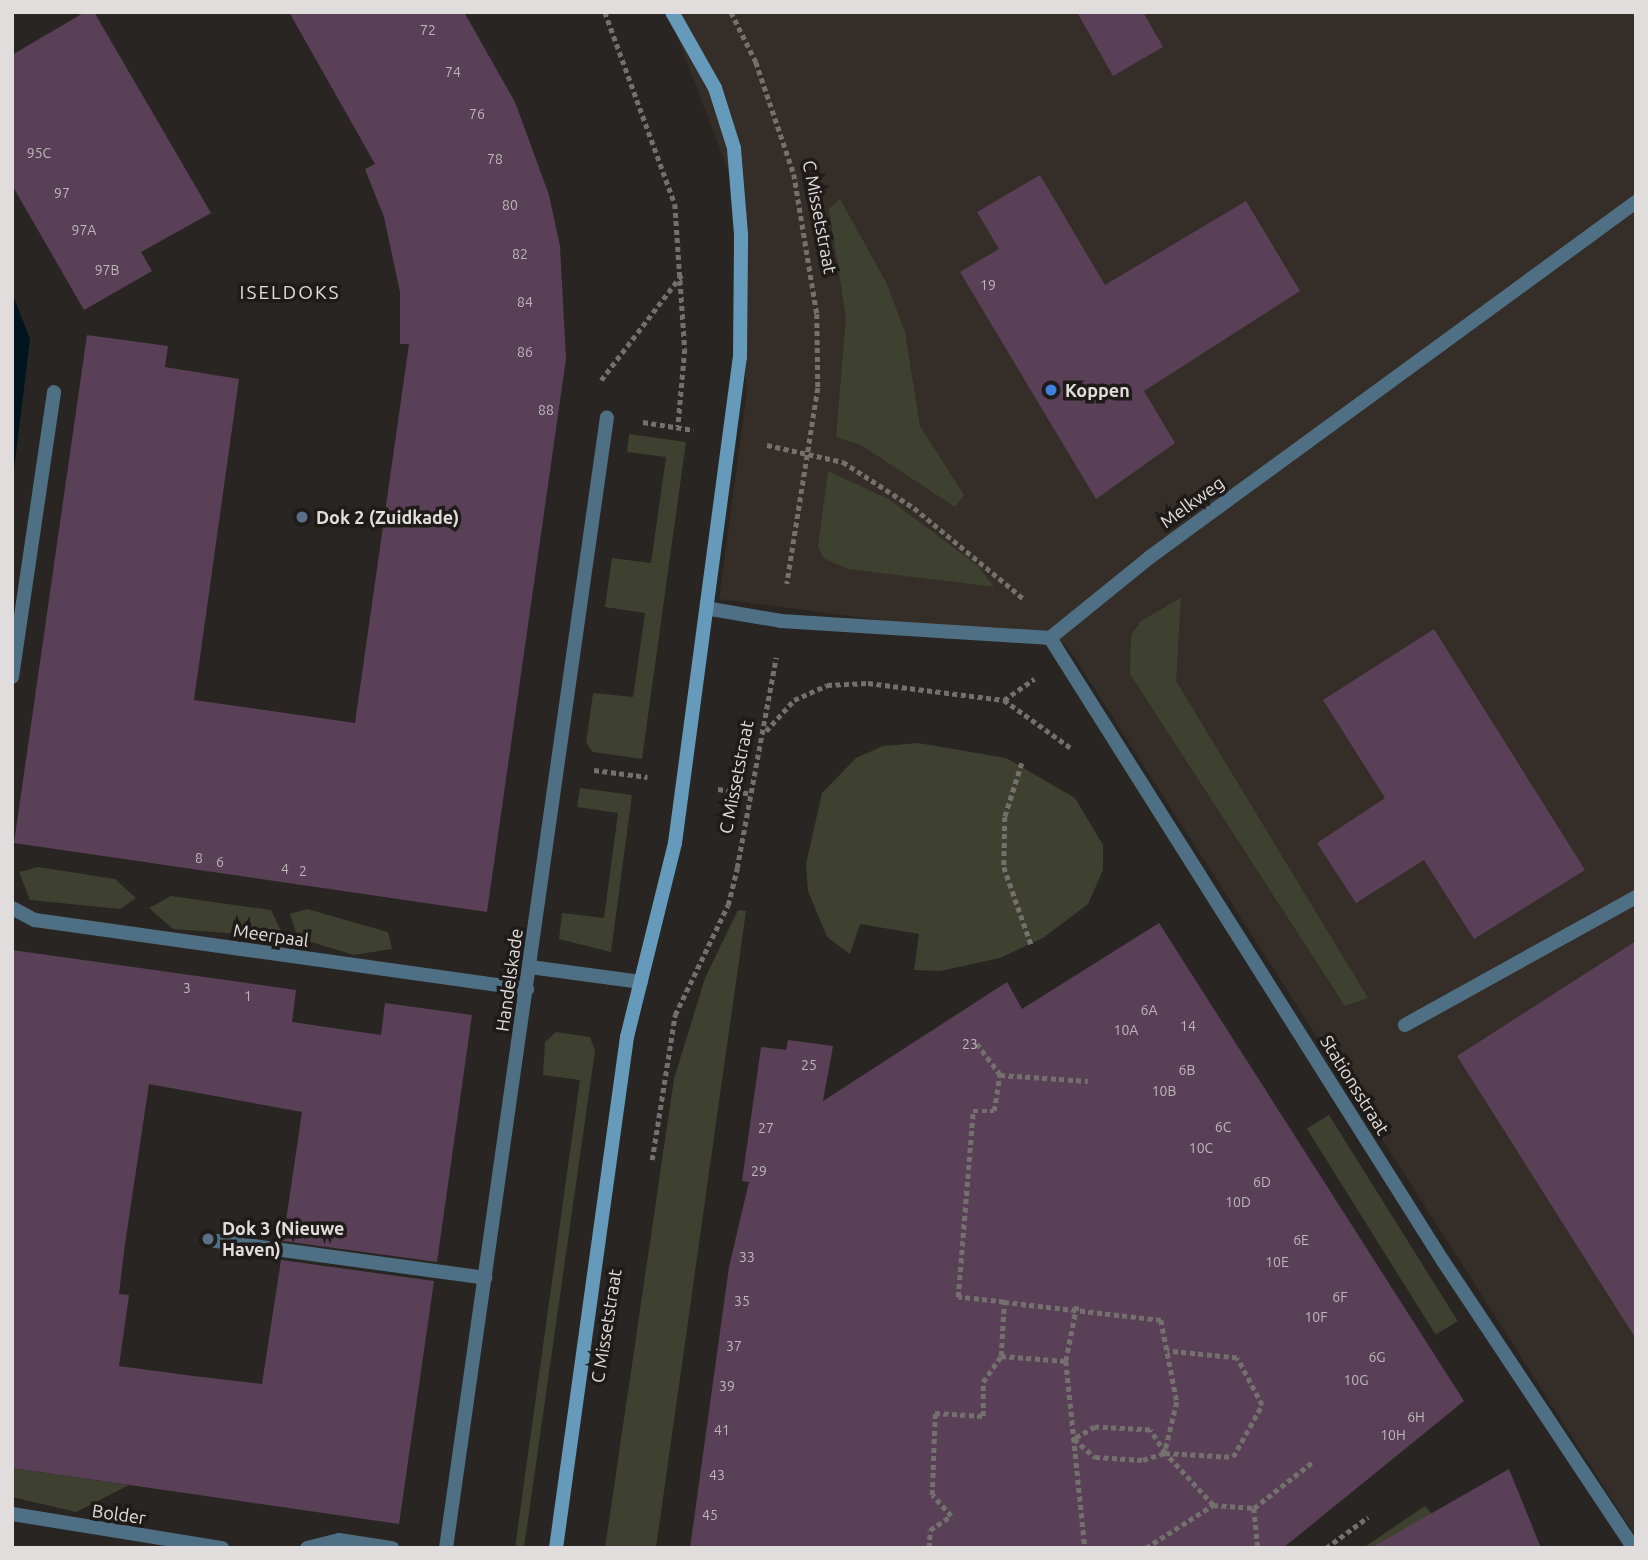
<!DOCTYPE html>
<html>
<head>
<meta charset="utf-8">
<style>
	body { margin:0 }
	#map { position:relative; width:1648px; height:1560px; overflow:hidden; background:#282522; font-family:Ubuntu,sans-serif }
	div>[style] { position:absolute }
	.built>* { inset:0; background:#352d27 }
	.green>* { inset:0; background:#3e412f; transform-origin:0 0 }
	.water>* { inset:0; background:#00151e }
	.building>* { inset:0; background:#594056 }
	.path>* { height:4.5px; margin-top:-2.25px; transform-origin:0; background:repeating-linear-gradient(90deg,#73706e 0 5px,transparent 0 8.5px) }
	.lane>* { height:14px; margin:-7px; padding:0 7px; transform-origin:7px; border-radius:7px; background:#4f7084 }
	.street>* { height:14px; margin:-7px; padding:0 7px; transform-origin:7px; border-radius:7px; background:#4f7084 }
	.secondary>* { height:14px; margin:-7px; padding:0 7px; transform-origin:7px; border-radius:7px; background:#659aba }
	.dots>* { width:19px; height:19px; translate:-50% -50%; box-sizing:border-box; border:4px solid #1f1b19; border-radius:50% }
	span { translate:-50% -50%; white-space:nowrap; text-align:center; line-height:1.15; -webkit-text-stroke:7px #1f1b19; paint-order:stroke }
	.number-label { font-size:14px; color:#beb6ba }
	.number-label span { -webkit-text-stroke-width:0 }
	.street-label { font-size:18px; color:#e0dddc }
	.poi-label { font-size:18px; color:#e0dddc; font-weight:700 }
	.left { translate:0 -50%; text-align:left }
	.neighbourhood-label { font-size:19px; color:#e0dddc; letter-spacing:2px }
	.frame { position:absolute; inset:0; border:14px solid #e0dddc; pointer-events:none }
</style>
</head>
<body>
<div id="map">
	<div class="built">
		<i style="clip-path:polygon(668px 12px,1636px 12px,1636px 1537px,1066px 644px,719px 599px,747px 391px,731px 178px)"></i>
	</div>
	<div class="green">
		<i style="clip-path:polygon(840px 199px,886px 282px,905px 332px,920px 426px,964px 495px,955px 507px,861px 445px,836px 437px,846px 318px,829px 209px)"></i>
		<i style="clip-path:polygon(629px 434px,686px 442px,642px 759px,593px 752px,586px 743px,593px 693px,633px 697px,645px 613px,605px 607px,612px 558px,651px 563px,666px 457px,627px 452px)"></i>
		<i style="clip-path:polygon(828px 471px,890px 500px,978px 566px,994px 587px,848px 569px,823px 558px,818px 546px)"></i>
		<i style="clip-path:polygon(1181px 598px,1176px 681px,1368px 998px,1345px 1006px,1130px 674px,1131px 635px,1141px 621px)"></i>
		<i style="clip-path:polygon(918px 743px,1006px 758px,1075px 798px,1103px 845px,1103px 870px,1088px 904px,1043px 938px,1000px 958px,940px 971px,914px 970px,919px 934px,860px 924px,850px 954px,827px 937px,808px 891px,806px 864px,822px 793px,856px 758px,883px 746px)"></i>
		<i style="clip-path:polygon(580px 788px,632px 795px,611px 952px,559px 939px,562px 913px,604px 918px,618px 813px,577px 807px)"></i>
		<i style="clip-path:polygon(38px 867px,115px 879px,136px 898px,120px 909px,30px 900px,19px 872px)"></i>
		<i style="clip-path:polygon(171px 896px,271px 910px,284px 937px,173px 929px,149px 908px)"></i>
		<i style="clip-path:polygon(307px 909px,388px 932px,392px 949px,354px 955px,298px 938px,290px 914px)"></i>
		<i style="clip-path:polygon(738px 910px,746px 911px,656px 1548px,605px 1548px,674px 1079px,705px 978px)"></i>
		<i style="clip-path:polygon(556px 1032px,590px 1037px,595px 1051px,524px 1548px,515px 1548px,580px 1080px,543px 1075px,545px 1042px)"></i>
		<i style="left:1329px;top:1115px;width:243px;height:26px;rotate:58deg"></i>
		<i style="clip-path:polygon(12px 1468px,60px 1475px,129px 1485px,76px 1512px,12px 1497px)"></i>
		<i style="clip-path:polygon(1425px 1506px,1448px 1533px,1424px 1548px,1363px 1548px)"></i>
	</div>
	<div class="water">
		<i style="clip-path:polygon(12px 293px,30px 339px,12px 486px)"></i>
	</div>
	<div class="building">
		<i style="clip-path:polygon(85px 12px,94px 12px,211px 213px,141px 252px,152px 271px,84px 310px,12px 185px,12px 55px)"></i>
		<i style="clip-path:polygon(289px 12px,464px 12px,515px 102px,549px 195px,560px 246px,566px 359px,487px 912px,14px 843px,87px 335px,168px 346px,165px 367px,239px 379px,194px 700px,355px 723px,409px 344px,400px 344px,400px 292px,384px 217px,365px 169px,375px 164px)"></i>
		<i style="clip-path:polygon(1077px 12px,1143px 12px,1163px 47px,1113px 76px)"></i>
		<i style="clip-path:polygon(1040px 175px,1105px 285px,1246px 201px,1300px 291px,1144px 391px,1175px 443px,1096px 499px,960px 272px,999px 249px,977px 212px)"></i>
		<i style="clip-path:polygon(1434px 629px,1585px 870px,1474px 939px,1424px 860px,1356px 903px,1317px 843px,1385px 798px,1323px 700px)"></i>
		<i style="clip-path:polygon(1159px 923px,1464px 1401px,1283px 1548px,690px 1548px,729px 1267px,749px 1182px,742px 1181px,761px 1047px,786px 1050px,788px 1040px,833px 1046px,823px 1101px,1007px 982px,1022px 1009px)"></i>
		<i style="clip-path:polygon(1636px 941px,1636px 1339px,1457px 1056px)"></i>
		<i style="clip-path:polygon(12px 950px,296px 990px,292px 1022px,381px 1035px,385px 1003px,472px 1015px,437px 1262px,283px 1241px,302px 1112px,149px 1084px,125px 1244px,119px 1294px,129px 1295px,119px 1366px,193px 1376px,262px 1384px,281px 1260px,434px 1281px,399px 1524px,12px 1468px)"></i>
		<i style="clip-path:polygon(1509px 1469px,1541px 1548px,1371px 1548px)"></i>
	</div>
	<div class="path">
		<i style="left:605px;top:12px;width:204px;rotate:70deg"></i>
		<i style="left:675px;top:204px;width:145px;rotate:86.1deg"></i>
		<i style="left:685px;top:349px;width:78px;rotate:95.1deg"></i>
		<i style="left:731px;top:12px;width:56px;rotate:63.4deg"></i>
		<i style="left:756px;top:62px;width:118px;rotate:71.3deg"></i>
		<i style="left:794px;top:174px;width:142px;rotate:80.7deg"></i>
		<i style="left:817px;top:314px;width:74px;rotate:89.2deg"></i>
		<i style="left:818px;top:388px;width:198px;rotate:99deg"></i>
		<i style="left:601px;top:380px;width:135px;rotate:-52.5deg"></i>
		<i style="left:643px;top:422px;width:51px;rotate:9.1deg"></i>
		<i style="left:767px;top:445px;width:78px;rotate:12.6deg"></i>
		<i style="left:843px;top:462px;width:85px;rotate:32.9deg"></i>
		<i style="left:914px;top:508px;width:143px;rotate:39.6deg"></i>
		<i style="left:1004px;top:700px;width:82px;rotate:35.6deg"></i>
		<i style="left:766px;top:731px;width:42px;rotate:-47.9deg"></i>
		<i style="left:794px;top:700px;width:36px;rotate:-24deg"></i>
		<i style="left:827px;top:685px;width:41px;rotate:-2.8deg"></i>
		<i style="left:868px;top:683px;width:137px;rotate:7.1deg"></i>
		<i style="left:1004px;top:700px;width:37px;rotate:-35deg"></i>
		<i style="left:1022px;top:763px;width:57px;rotate:107.5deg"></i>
		<i style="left:1005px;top:817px;width:50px;rotate:91.1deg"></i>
		<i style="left:1004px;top:867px;width:82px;rotate:70.7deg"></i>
		<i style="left:594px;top:770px;width:54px;rotate:7.4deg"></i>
		<i style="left:718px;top:789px;width:34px;rotate:8deg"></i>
		<i style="left:1000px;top:1075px;width:88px;rotate:3.9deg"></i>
		<i style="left:652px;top:1160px;width:147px;rotate:-81deg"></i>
		<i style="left:675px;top:1015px;width:122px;rotate:-64.3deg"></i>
		<i style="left:728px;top:905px;width:38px;rotate:-76deg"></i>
		<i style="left:737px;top:868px;width:214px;rotate:-79.5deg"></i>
		<i style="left:1004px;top:1302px;width:158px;rotate:6.5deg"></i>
		<i style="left:1161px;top:1320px;width:84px;rotate:79deg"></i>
		<i style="left:1177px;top:1402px;width:51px;rotate:103.5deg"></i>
		<i style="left:1077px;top:1306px;width:56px;rotate:101.3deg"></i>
		<i style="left:1066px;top:1361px;width:188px;rotate:84.2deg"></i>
		<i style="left:1001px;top:1356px;width:65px;rotate:4.4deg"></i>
		<i style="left:1213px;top:1505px;width:41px;rotate:4.2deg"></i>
		<i style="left:1254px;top:1508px;width:76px;rotate:-38.1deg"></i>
		<i style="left:1254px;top:1508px;width:40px;rotate:84.3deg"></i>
		<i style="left:929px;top:1548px;width:18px;rotate:-87deg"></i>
		<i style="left:930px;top:1530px;width:25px;rotate:-34deg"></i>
		<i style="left:951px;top:1516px;width:28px;rotate:-132deg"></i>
		<i style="left:932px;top:1495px;width:82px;rotate:-87.9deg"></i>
		<i style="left:935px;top:1413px;width:48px;rotate:3.6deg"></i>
		<i style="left:983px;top:1416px;width:34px;rotate:-90deg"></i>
		<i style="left:983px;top:1382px;width:32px;rotate:-55deg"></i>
		<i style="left:1001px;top:1356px;width:54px;rotate:-86.8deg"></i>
		<i style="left:1004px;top:1302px;width:46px;rotate:-173.8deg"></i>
		<i style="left:958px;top:1297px;width:187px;rotate:-85.4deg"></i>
		<i style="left:973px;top:1111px;width:21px"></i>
		<i style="left:994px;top:1111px;width:36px;rotate:-81deg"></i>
		<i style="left:1000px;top:1075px;width:39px;rotate:-127deg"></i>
		<i style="left:1146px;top:1548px;width:80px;rotate:-32.7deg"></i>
		<i style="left:1213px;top:1505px;width:71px;rotate:-132.7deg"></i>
		<i style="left:1165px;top:1453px;width:27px;rotate:-123deg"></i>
		<i style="left:1150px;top:1430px;width:55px;rotate:-176.9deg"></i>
		<i style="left:1095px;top:1427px;width:24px;rotate:150deg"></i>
		<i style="left:1074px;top:1439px;width:28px;rotate:41deg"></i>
		<i style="left:1095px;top:1457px;width:48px;rotate:3.6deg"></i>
		<i style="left:1143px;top:1460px;width:23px;rotate:-18deg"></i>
		<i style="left:1165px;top:1453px;width:68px;rotate:3.4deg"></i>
		<i style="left:1233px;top:1457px;width:60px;rotate:-60.9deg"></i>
		<i style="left:1262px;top:1405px;width:53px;rotate:-118deg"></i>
		<i style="left:1237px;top:1358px;width:70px;rotate:-174.3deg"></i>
		<i style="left:1326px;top:1548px;width:52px;rotate:-36.4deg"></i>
	</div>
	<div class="lane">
		<i style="left:1405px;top:1025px;width:264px;rotate:-29deg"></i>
		<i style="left:209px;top:1240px;width:279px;rotate:7.8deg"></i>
	</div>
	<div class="street">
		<i style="left:711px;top:609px;width:71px;rotate:9.7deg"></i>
		<i style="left:781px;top:621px;width:270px;rotate:3.6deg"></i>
		<i style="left:1050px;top:638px;width:129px;rotate:-39deg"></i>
		<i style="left:1150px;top:557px;width:602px;rotate:-36.15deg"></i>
		<i style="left:1050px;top:638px;width:737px;rotate:57.76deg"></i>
		<i style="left:1443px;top:1261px;width:345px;rotate:56.4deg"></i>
		<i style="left:12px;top:677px;width:288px;rotate:-81.6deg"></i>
		<i style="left:12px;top:908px;width:26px;rotate:28deg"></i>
		<i style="left:35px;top:920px;width:497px;rotate:8deg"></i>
		<i style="left:530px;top:967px;width:112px;rotate:7.7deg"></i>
		<i style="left:12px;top:1514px;width:213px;rotate:9.2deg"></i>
		<i style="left:307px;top:1548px;width:33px;rotate:-14deg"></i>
		<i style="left:339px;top:1540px;width:54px;rotate:8.6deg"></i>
		<i style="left:446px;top:1548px;width:1142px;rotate:-81.9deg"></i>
	</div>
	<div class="secondary">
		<i style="left:556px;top:1548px;width:516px;rotate:-82.09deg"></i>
		<i style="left:627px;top:1037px;width:200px;rotate:-76.1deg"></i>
		<i style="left:675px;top:843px;width:490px;rotate:-82.4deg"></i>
		<i style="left:740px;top:357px;width:123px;rotate:-89.5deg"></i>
		<i style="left:741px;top:234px;width:86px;rotate:-94.7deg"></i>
		<i style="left:734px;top:148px;width:63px;rotate:-107.6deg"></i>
		<i style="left:715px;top:88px;width:87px;rotate:-119.5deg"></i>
	</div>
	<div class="dots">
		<i style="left:1051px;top:390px;background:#3f7fe0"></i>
		<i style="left:302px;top:517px;background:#5c6f8a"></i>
		<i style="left:208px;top:1239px;background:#5c6f8a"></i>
	</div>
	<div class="number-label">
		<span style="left:428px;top:30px">72</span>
		<span style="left:453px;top:72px">74</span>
		<span style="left:477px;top:114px">76</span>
		<span style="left:39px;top:153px">95C</span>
		<span style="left:495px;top:159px">78</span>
		<span style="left:62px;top:193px">97</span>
		<span style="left:510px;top:205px">80</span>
		<span style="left:84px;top:230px">97A</span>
		<span style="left:520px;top:254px">82</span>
		<span style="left:107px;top:270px">97B</span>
		<span style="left:988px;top:285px">19</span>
		<span style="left:525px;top:302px">84</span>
		<span style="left:525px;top:352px">86</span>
		<span style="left:546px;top:410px">88</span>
		<span style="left:199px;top:858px">8</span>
		<span style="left:220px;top:862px">6</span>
		<span style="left:285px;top:869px">4</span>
		<span style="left:303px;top:871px">2</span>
		<span style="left:187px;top:988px">3</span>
		<span style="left:248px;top:996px">1</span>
		<span style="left:1149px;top:1010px">6A</span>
		<span style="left:1188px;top:1026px">14</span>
		<span style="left:1126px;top:1030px">10A</span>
		<span style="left:970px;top:1044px">23</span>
		<span style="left:809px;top:1065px">25</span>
		<span style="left:1187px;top:1070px">6B</span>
		<span style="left:1164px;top:1091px">10B</span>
		<span style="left:1223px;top:1127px">6C</span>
		<span style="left:766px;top:1128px">27</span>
		<span style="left:1201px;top:1148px">10C</span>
		<span style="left:759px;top:1171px">29</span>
		<span style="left:1262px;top:1182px">6D</span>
		<span style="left:1238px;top:1202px">10D</span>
		<span style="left:1301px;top:1240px">6E</span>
		<span style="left:747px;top:1257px">33</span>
		<span style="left:1277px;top:1262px">10E</span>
		<span style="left:1340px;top:1297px">6F</span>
		<span style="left:742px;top:1301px">35</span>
		<span style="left:1316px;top:1317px">10F</span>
		<span style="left:734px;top:1346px">37</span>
		<span style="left:1377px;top:1357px">6G</span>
		<span style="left:1356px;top:1380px">10G</span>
		<span style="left:727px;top:1386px">39</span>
		<span style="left:1416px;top:1417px">6H</span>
		<span style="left:722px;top:1430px">41</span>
		<span style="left:1393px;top:1435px">10H</span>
		<span style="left:717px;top:1475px">43</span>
		<span style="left:710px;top:1515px">45</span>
	</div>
	<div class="street-label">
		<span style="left:820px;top:217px;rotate:79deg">C Missetstraat</span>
		<span style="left:1192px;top:502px;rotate:-36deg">Melkweg</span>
		<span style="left:736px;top:777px;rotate:-79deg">C Missetstraat</span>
		<span style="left:271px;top:935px;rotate:8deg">Meerpaal</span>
		<span style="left:509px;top:980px;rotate:-82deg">Handelskade</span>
		<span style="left:1355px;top:1085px;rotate:58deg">Stationsstraat</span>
		<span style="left:606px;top:1326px;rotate:-81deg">C Missetstraat</span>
		<span style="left:119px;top:1514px;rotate:8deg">Bolder</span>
	</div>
	<div class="poi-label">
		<span class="left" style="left:1065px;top:390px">Koppen</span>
		<span class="left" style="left:316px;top:517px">Dok 2 (Zuidkade)</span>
		<span class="left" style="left:222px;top:1239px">Dok 3 (Nieuwe<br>Haven)</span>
	</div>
	<div class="neighbourhood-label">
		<span style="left:290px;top:293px">ISELDOKS</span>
	</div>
	<div class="frame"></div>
</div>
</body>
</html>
